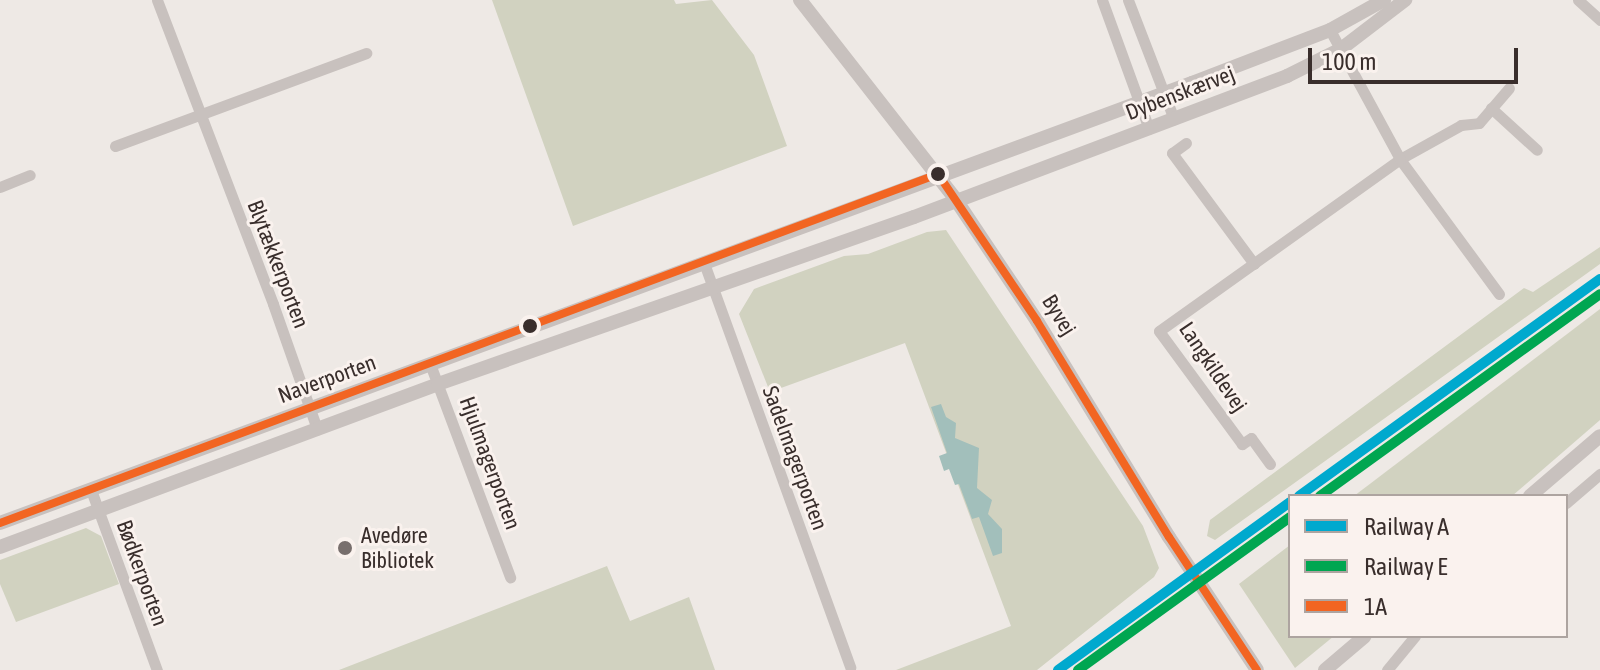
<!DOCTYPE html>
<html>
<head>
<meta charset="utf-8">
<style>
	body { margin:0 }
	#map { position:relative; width:1600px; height:670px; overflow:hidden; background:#eee9e5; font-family:"Asap Condensed",sans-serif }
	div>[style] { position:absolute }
	.green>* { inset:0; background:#d1d2c0 }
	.water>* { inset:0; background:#a2bfbb }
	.minor>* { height:11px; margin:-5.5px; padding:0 5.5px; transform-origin:5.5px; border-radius:5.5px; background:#c8c1be }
	.tertiary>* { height:14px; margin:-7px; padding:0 7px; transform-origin:7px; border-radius:7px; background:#c8c1be }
	.bus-1>* { height:8px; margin:-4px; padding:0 4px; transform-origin:4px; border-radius:4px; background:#f26522 }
	.rail-1>* { height:10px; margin:-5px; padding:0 5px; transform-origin:5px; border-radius:5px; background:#00a9ce }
	.rail-2>* { height:10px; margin:-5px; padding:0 5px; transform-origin:5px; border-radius:5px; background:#00a651 }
	.dots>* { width:22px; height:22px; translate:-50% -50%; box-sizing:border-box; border:4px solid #faf2ee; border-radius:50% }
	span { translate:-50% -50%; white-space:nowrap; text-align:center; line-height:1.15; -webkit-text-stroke:6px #faf2ee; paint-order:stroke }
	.street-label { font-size:22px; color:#392e2c }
	.poi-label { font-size:22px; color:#392e2c }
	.left { translate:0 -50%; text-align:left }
	.legend { position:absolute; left:1288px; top:494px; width:280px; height:144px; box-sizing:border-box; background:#faf2ee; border:2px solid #ada4a0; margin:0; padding:10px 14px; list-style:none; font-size:24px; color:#392e2c }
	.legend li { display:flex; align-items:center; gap:16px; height:40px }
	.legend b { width:40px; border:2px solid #ada4a0 }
	.scale { position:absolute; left:1308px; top:48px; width:210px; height:36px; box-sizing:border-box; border:4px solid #392e2c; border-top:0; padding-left:10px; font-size:24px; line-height:28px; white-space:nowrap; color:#392e2c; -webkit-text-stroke:6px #faf2ee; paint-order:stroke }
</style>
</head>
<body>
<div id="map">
	<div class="green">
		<i style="clip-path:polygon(492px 0,674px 0,676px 4px,712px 0,754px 55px,787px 146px,573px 226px)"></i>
		<i style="clip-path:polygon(946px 230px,1143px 526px,1159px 568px,1154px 577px,1037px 670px,896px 670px,1011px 626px,905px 343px,770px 392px,739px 314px,754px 289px,844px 256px,868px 254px,927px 232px)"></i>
		<i style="clip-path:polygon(1600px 247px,1600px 264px,1215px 540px,1207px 536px,1210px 520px,1524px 288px,1533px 292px)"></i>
		<i style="clip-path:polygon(1600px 309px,1600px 420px,1512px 496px,1354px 496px)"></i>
		<i style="clip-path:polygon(86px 528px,101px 536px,119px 584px,16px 622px,0 584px,0 560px)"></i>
		<i style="clip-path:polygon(1290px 545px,1290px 636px,1334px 636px,1295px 668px,1239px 584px)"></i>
		<i style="clip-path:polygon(607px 566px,630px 621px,689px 597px,715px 670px,339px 670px)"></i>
	</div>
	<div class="water">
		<i style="clip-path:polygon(941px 404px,946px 417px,956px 423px,955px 438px,979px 448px,977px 488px,992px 500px,988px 514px,1002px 529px,1002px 553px,993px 556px,979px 517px,972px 519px,959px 484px,955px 485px,949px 469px,944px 471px,939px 456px,947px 453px,931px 407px)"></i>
	</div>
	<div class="minor">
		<i style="left:157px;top:0;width:325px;rotate:69.1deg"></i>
		<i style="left:273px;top:304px;width:133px;rotate:70.6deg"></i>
		<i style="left:1102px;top:0;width:137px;rotate:70deg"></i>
		<i style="left:1128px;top:0;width:128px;rotate:68.9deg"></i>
		<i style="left:1578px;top:0;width:30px;rotate:42deg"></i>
		<i style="left:1491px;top:108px;width:62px;rotate:42.4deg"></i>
		<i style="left:1186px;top:143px;width:17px;rotate:144deg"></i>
		<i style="left:1172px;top:153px;width:138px;rotate:53.5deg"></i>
		<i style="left:115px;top:146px;width:268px;rotate:-20.3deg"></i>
		<i style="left:0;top:187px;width:32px;rotate:-22deg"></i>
		<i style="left:704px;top:263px;width:430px;rotate:70.1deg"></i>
		<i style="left:1499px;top:294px;width:167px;rotate:-126.3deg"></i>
		<i style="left:1400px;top:159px;width:70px;rotate:-29.1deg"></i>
		<i style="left:1461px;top:125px;width:18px;rotate:-6deg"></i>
		<i style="left:1479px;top:123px;width:46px;rotate:-49.4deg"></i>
		<i style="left:430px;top:364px;width:228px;rotate:69.4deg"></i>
		<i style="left:1270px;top:464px;width:32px;rotate:-126deg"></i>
		<i style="left:1251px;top:438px;width:11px;rotate:146deg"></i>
		<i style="left:1242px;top:444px;width:140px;rotate:-126.3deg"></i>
		<i style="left:1159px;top:331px;width:296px;rotate:-35.5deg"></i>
		<i style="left:1400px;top:159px;width:147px;rotate:-118.5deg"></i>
		<i style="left:91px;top:490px;width:192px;rotate:69.9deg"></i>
		<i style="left:1566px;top:503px;width:45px;rotate:-40.5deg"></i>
		<i style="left:1387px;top:670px;width:44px;rotate:-50.5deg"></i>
	</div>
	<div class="tertiary">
		<i style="left:800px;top:0;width:254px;rotate:52deg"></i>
		<i style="left:956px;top:200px;width:146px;rotate:56.2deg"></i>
		<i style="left:1037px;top:321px;width:253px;rotate:58.6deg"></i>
		<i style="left:1169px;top:537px;width:159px;rotate:56.5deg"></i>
		<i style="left:1530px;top:496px;width:92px;rotate:-40.6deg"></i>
		<i style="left:0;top:523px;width:1271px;rotate:-20.26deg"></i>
		<i style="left:1192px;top:83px;width:148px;rotate:-21deg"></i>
		<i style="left:1330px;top:30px;width:62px;rotate:-29.1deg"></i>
		<i style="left:0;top:547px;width:467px;rotate:-20.4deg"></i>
		<i style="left:438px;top:384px;width:504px;rotate:-19.33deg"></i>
		<i style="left:914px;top:217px;width:399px;rotate:-20.7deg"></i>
		<i style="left:1287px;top:76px;width:60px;rotate:-26.6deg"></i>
		<i style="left:1341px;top:49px;width:81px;rotate:-37.4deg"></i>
		<i style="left:1325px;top:670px;width:52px;rotate:-40.4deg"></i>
	</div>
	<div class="bus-1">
		<i style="left:0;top:523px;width:1001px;rotate:-20.41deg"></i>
		<i style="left:938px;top:174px;width:177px;rotate:56deg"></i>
		<i style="left:1037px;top:321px;width:253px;rotate:58.6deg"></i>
		<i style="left:1169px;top:537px;width:159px;rotate:56.5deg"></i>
	</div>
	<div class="rail-1">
		<i style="left:1299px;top:496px;width:371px;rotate:-35.8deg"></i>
		<i style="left:1058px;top:670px;width:286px;rotate:-35.9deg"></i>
	</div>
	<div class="rail-2">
		<i style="left:1320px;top:496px;width:345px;rotate:-35.8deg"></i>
		<i style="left:1078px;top:670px;width:261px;rotate:-35.8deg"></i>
	</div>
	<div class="dots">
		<i style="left:938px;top:174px;background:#392e2c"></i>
		<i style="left:530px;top:326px;background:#392e2c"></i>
		<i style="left:345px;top:548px;background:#786f6d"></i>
	</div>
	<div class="street-label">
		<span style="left:1180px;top:93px;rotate:-21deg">Dybenskærvej</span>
		<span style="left:278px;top:264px;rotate:69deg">Blytækkerporten</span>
		<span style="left:1059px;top:315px;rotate:58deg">Byvej</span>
		<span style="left:1213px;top:367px;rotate:56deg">Langkildevej</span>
		<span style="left:327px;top:379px;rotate:-20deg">Naverporten</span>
		<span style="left:795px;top:458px;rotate:70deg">Sadelmagerporten</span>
		<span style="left:490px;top:463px;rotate:70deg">Hjulmagerporten</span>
		<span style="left:142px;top:573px;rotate:70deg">Bødkerporten</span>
	</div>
	<div class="poi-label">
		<span class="left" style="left:361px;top:548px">Avedøre<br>Bibliotek</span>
	</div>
	<ul class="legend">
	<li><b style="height:10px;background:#00a9ce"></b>Railway A</li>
	<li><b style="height:10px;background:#00a651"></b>Railway E</li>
	<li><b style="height:10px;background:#f26522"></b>1A</li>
	</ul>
	<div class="scale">100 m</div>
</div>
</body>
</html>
